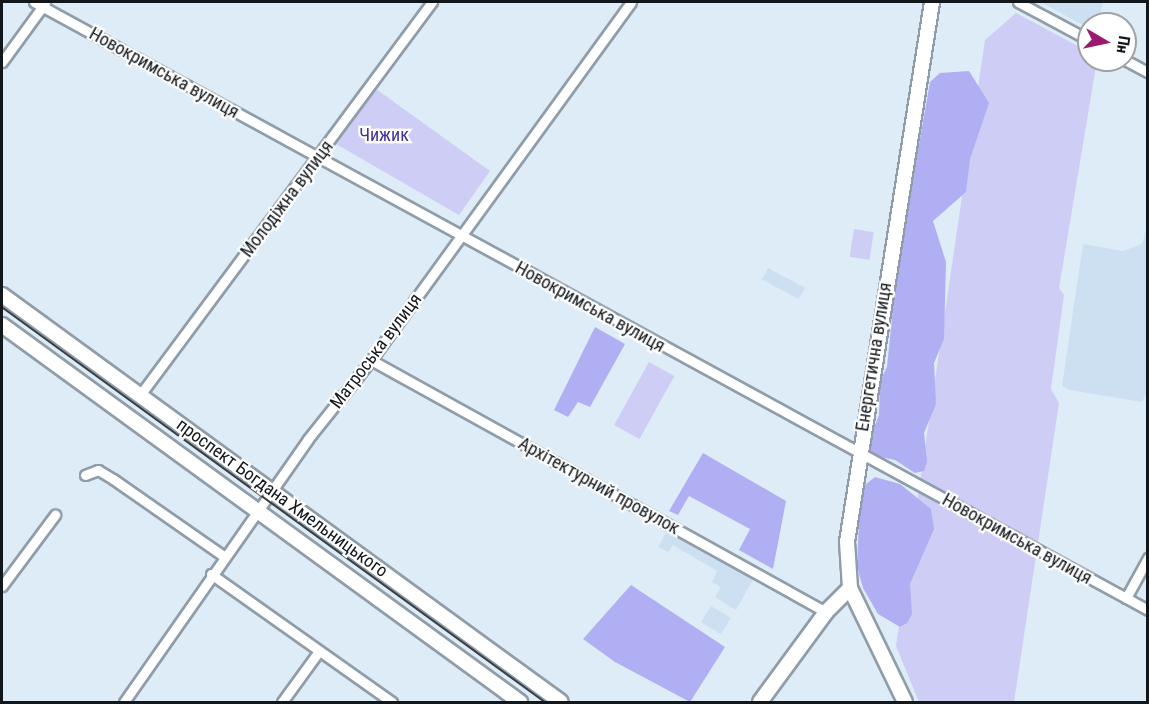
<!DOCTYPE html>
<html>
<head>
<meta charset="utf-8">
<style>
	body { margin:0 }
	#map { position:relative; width:1149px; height:704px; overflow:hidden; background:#deecf8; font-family:"Roboto Condensed",sans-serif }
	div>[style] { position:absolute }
	.built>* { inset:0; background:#cce0f2; transform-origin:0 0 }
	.green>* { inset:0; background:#cdcdf5; transform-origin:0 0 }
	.forest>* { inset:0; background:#b1aff4 }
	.roads { filter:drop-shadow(2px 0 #909da8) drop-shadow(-2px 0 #909da8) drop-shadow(0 2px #909da8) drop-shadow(0 -2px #909da8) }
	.minor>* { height:9px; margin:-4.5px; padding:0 4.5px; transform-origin:4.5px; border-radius:4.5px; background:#fff }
	.secondary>* { height:14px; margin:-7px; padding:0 7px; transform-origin:7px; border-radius:7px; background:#fff }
	.tram>* { height:1.5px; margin:-0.75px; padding:0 0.75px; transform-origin:0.75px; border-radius:0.75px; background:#383e44 }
	span { translate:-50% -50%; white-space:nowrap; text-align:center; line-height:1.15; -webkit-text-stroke:4.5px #fff; paint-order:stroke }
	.street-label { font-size:18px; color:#12171b }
	.park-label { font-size:18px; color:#433193 }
	.frame { position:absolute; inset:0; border:3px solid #12171b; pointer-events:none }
	.north { position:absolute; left:1077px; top:12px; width:60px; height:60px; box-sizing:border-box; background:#fff; border:2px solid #a0a2a4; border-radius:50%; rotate:99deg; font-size:16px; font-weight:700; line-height:24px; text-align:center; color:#12171b }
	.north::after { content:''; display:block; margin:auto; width:21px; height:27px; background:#9b1a6e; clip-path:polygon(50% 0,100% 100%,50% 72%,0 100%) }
</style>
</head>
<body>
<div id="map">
	<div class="built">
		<i style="clip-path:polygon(1041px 2px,1103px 2px,1100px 15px,1086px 27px)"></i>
		<i style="clip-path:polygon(1147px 227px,1147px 392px,1142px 402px,1070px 390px,1062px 386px,1083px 244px,1123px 251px,1142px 244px)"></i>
		<i style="left:768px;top:268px;width:42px;height:13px;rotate:28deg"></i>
		<i style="clip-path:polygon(669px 527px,755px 576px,736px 610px,715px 597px,721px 587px,712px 582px,717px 571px,673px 545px,668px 552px,658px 547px)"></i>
		<i style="left:711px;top:606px;width:23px;height:19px;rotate:31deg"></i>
	</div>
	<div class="green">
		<i style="clip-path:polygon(1016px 13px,1089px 52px,1089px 60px,1097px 60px,1059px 288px,1064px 295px,1051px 389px,1059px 403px,1014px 702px,919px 702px,896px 646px,985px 40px)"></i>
		<i style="clip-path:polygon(376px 89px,490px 171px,459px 215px,336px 144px)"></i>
		<i style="left:854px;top:229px;width:20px;height:28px;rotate:9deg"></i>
		<i style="left:649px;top:362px;width:29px;height:72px;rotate:29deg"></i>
	</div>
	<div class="forest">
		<i style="clip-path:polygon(969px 71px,989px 103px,970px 159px,966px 192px,933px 221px,946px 262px,944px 339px,934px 363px,936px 404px,924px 433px,927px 462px,924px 471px,915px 473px,895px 460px,876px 456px,871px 451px,871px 435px,879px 415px,880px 381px,887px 367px,897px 268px,930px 82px,940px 73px)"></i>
		<i style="clip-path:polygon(595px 327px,625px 344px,590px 407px,578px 402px,568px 417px,554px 410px)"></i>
		<i style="clip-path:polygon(703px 453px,786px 501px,773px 569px,739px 550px,750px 529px,689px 496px,678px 515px,669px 511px)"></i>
		<i style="clip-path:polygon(875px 477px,900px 484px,931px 509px,934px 529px,910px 584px,912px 614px,907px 623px,900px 627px,878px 614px,863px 588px,857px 567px,859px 520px,865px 485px)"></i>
		<i style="clip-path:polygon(631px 585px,725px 647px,690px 702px,615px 662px,583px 639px)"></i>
	</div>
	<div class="roads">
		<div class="minor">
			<i style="left:34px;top:2px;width:1269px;rotate:28.62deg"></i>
			<i style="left:1018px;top:2px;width:81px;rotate:28.2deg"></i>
			<i style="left:1125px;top:60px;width:26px;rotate:28deg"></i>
			<i style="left:2px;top:62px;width:73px;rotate:-53.9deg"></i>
			<i style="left:371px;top:360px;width:520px;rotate:28.98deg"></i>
			<i style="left:140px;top:395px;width:490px;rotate:-53.4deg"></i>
			<i style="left:85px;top:475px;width:14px;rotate:-21deg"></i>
			<i style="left:98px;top:470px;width:17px;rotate:31deg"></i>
			<i style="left:113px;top:479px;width:136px;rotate:34.9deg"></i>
			<i style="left:211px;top:574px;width:222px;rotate:35.3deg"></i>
			<i style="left:2px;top:586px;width:89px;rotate:-53.3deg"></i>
			<i style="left:1126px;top:598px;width:46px;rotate:-61.2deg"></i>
			<i style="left:124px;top:702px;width:321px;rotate:-55deg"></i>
			<i style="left:308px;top:439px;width:101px;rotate:-51.4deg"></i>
			<i style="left:371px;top:360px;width:442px;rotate:-54deg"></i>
			<i style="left:282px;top:702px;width:63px;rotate:-54deg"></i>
		</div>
		<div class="secondary">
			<i style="left:2px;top:295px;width:691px;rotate:36.06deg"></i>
			<i style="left:2px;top:325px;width:641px;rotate:36.05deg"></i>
			<i style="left:760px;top:702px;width:112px;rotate:-53.7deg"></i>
			<i style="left:826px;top:612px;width:34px;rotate:-45deg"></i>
			<i style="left:905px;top:702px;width:127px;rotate:-115.8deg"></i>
			<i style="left:850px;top:588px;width:46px;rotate:-93.7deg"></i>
			<i style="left:847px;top:542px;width:547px;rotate:-81.05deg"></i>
		</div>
	</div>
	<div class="tram">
		<i style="left:2px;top:307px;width:671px;rotate:36.03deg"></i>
	</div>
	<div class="street-label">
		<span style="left:164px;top:73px;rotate:29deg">Новокримська вулиця</span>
		<span style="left:287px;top:199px;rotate:-53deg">Молодіжна вулиця</span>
		<span style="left:590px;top:307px;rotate:29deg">Новокримська вулиця</span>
		<span style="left:376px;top:351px;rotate:-53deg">Матроська вулиця</span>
		<span style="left:874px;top:357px;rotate:-81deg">Енергетична вулиця</span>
		<span style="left:599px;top:486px;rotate:29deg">Архітектурний провулок</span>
		<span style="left:282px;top:498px;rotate:36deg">проспект Богдана Хмельницького</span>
		<span style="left:1017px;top:539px;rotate:29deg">Новокримська вулиця</span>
	</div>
	<div class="park-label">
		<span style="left:384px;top:135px">Чижик</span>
	</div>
	<div class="frame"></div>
	<div class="north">Пн</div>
</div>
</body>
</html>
